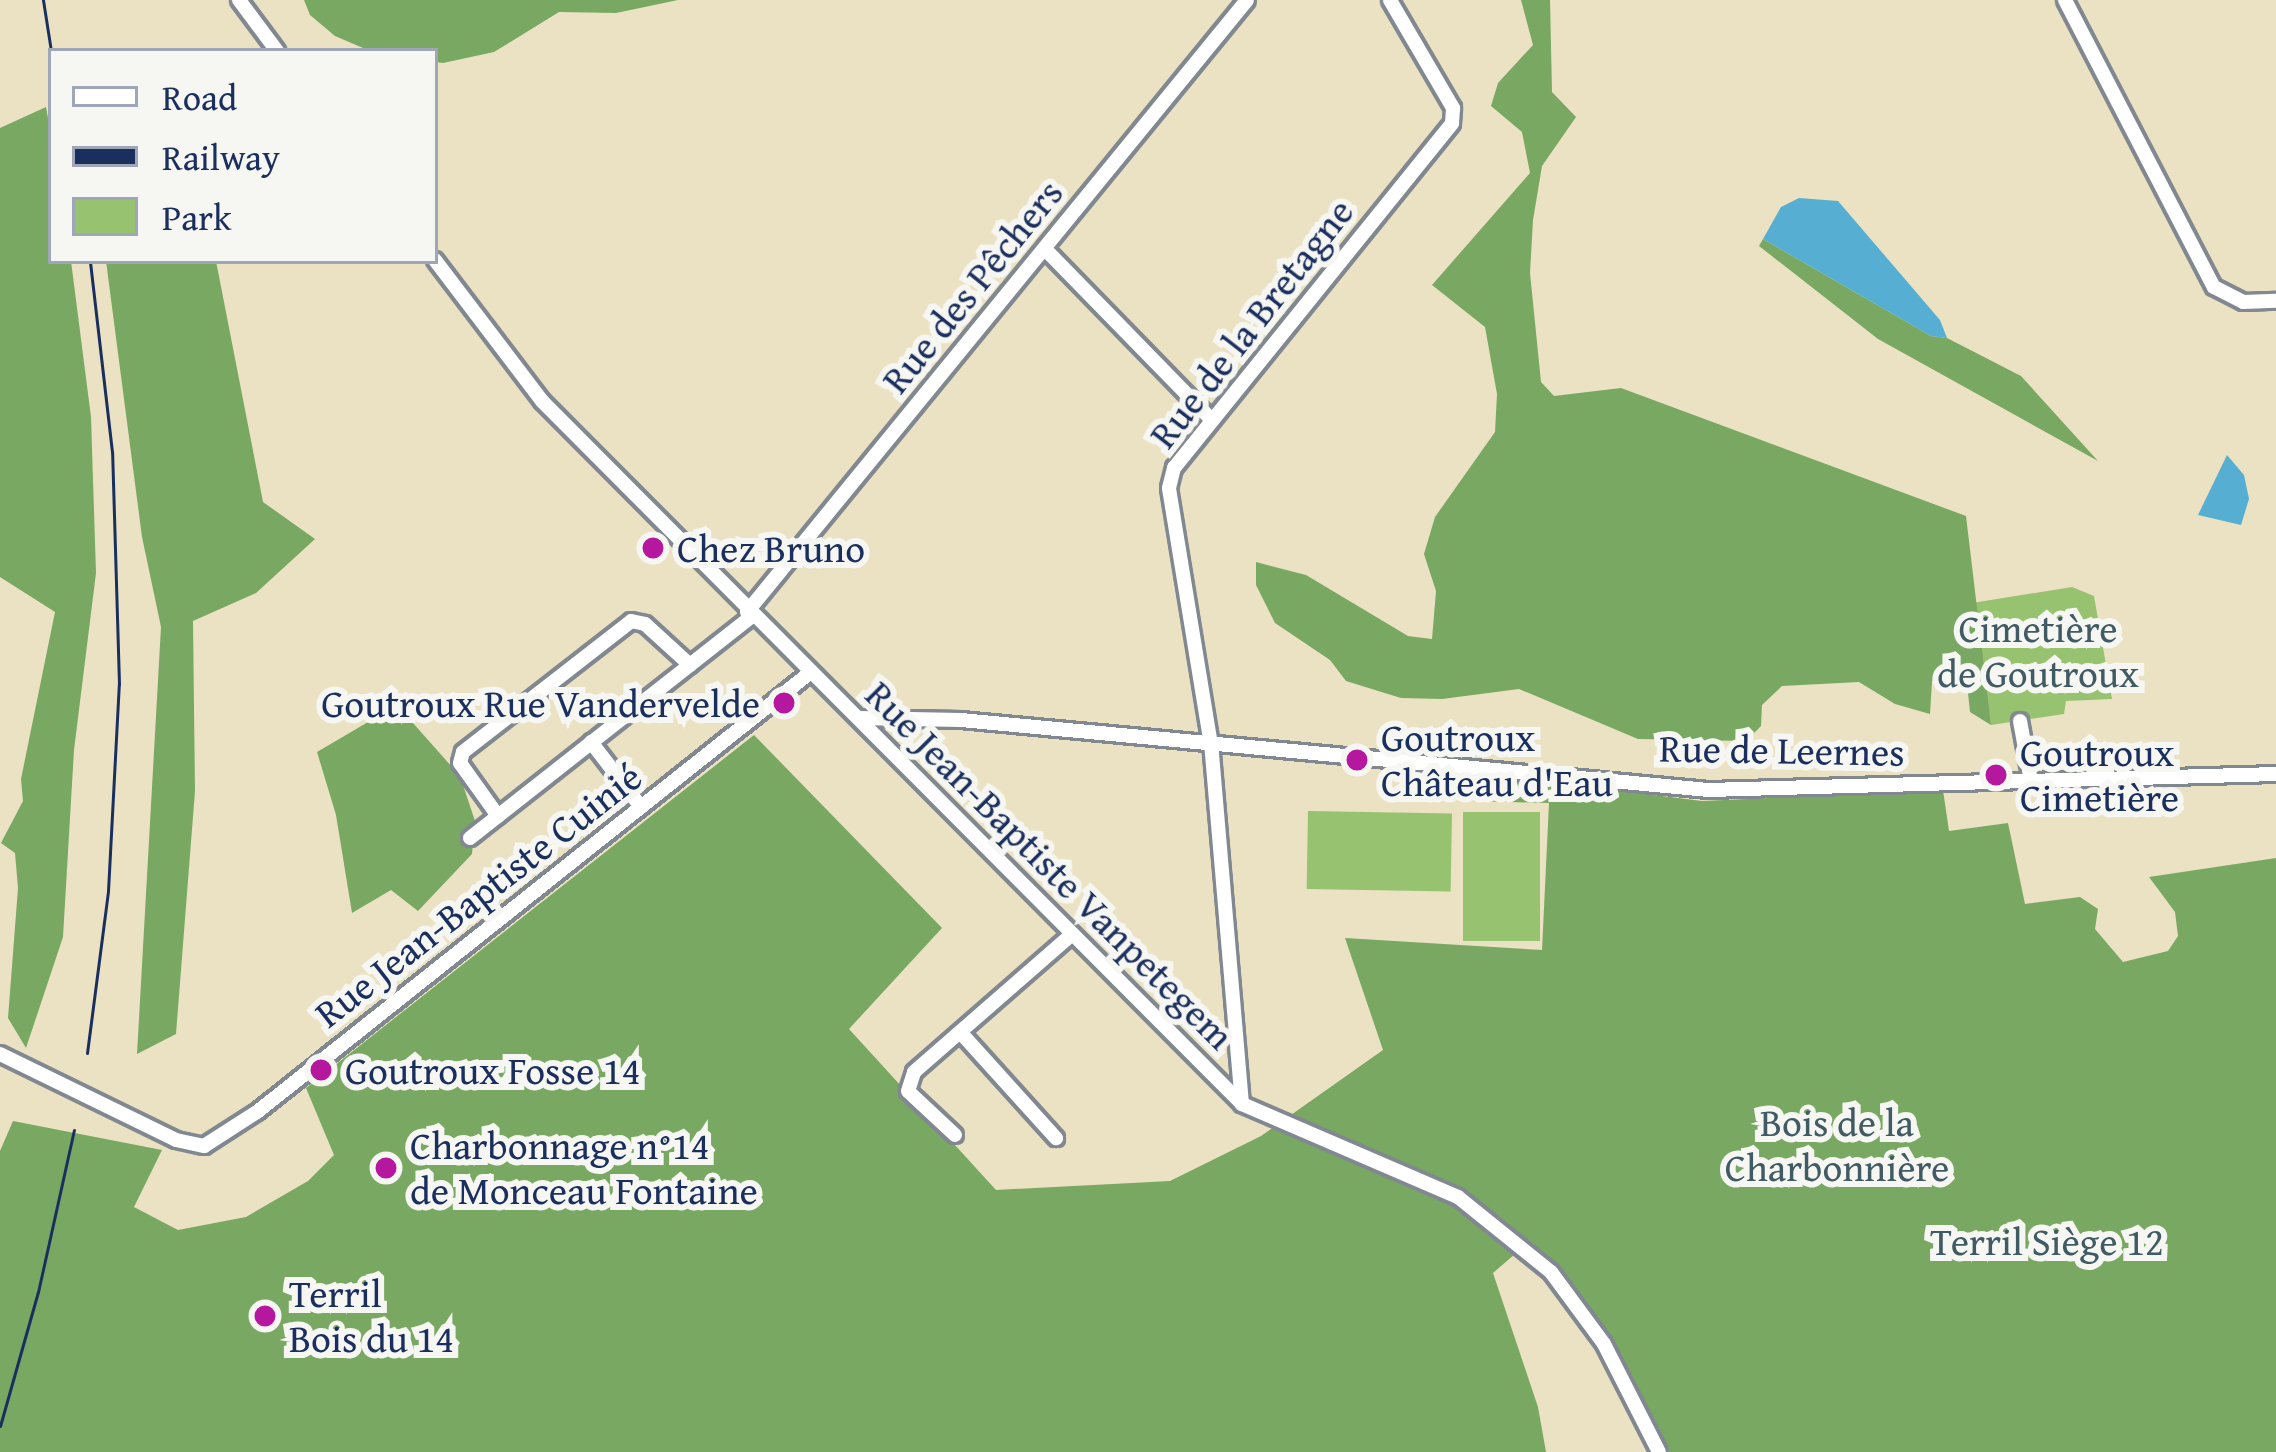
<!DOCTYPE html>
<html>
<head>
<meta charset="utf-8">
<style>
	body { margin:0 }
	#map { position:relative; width:2276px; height:1452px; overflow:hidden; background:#eae2c2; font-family:"Gentium Book Plus",serif }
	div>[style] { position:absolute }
	.green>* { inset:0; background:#97c26f; transform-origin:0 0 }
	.forest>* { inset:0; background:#79a862 }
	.water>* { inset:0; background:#56afd3 }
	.roads { filter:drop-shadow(3px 0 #828890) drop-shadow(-3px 0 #828890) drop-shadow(0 3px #828890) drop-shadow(0 -3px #828890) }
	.minor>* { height:14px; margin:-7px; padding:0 7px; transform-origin:7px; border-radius:7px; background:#fff }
	.rail>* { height:3px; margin:-1.5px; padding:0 1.5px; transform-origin:1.5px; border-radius:1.5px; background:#1b2f5e }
	.dots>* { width:33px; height:33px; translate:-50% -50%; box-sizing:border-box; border:6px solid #f6f6f2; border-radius:50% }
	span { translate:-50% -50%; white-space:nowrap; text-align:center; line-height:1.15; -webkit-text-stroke:12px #f6f6f2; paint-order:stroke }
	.street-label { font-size:39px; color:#1b2f5e }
	.poi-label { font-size:39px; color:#1b2f5e }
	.left { translate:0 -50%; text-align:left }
	.right { translate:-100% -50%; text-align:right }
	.park-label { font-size:39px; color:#405b63 }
	.legend { position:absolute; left:48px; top:48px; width:390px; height:216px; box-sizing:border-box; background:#f6f6f2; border:3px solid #9ea6b7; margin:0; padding:15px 21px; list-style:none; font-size:36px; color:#1b2f5e }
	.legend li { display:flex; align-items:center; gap:24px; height:60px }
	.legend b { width:60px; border:3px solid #9ea6b7 }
</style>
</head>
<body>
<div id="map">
	<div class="green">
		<i style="clip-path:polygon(2072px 587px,2094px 596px,2112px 699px,2066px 701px,2064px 714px,1991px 725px,1972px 603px)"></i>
		<i style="left:1308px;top:811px;width:144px;height:78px;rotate:1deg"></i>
		<i style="left:1463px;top:812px;width:77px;height:129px"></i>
	</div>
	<div class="forest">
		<i style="clip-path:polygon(304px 0,678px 0,616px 13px,559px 12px,494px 52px,443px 63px,435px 62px,435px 51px,370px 51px,335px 36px,310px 15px)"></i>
		<i style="clip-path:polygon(1521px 0,1550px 0,1552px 92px,1576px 117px,1542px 166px,1533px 220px,1530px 273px,1541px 382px,1554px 396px,1621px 388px,1966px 516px,1991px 725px,1970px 712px,1966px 674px,1945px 671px,1932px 681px,1930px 714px,1895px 704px,1859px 682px,1782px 686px,1762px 705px,1761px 726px,1746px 741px,1638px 739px,1519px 689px,1442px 699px,1401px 698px,1346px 681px,1330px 660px,1275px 623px,1256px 585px,1256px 562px,1306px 575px,1408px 636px,1432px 639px,1436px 591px,1424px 554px,1435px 517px,1495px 432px,1497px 394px,1485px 327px,1432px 285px,1530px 173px,1522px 132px,1491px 106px,1498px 83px,1533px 45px)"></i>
		<i style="clip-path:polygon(46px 107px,51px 135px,51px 261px,71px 261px,91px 417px,96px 573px,74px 750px,63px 937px,26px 1048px,8px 1018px,18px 888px,15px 853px,1px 843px,23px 801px,21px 779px,55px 612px,0 577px,0 128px)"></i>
		<i style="clip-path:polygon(1763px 239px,1931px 336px,1947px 338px,2021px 376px,2098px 461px,1878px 339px,1759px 246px)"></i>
		<i style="clip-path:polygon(106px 261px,216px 261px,263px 502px,315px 539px,256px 593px,193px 621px,195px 791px,176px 1034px,137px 1054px,161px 627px,142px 537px)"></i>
		<i style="clip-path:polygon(397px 705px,460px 776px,475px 821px,472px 854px,418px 911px,391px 890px,352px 913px,336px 815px,317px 752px)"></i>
		<i style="clip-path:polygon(754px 735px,942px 928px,849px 1029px,996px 1190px,1170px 1181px,1261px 1136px,1383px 1050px,1345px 938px,1542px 950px,1549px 803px,1474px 801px,1468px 780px,1559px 783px,1702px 801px,1943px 790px,1949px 831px,2008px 823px,2025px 904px,2080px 897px,2098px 909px,2095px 929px,2123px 962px,2168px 951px,2178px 936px,2175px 912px,2149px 877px,2276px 858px,2276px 1452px,1659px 1452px,1604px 1344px,1522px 1248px,1493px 1273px,1538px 1407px,1546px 1452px,0 1452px,0 1151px,13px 1121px,162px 1150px,134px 1207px,178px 1230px,246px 1217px,308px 1181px,334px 1155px,306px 1088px)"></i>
	</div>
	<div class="water">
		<i style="clip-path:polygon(1799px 198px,1838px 201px,1940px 320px,1947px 338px,1931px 336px,1763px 239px,1781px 207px)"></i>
		<i style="clip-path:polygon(2227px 455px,2244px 475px,2249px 499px,2241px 525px,2198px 515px)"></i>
	</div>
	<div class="roads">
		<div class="minor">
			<i style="left:239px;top:0;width:64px;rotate:53.3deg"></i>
			<i style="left:2065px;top:0;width:323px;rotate:62.6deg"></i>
			<i style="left:2214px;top:287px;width:33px;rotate:27deg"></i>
			<i style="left:2243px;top:302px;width:33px;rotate:-2deg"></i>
			<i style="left:1046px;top:250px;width:238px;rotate:45.7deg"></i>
			<i style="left:435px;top:260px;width:177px;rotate:52.8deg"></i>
			<i style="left:542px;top:401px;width:992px;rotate:45.12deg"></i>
			<i style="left:1242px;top:1104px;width:235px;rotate:23.3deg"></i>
			<i style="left:1458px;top:1197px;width:119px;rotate:38.9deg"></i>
			<i style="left:1551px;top:1272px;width:89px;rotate:53.6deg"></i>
			<i style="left:1604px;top:1344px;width:121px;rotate:63deg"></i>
			<i style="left:747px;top:612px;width:790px;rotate:-50.75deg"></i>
			<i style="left:859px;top:718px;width:102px;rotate:1.1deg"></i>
			<i style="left:961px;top:720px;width:750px;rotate:5.35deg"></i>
			<i style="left:1708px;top:790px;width:568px;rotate:-1.61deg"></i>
			<i style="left:2020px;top:721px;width:61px;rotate:79.6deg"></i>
			<i style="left:591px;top:742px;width:82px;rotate:52.4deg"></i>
			<i style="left:498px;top:816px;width:65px;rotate:-125.6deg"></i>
			<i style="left:460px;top:763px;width:11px;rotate:-75deg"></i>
			<i style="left:463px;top:752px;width:213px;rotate:-37.9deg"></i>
			<i style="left:631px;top:621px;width:14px;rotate:12deg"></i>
			<i style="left:645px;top:624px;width:61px;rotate:42.3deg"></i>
			<i style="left:470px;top:838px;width:357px;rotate:-38.2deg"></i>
			<i style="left:961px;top:1033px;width:142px;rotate:47.9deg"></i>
			<i style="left:0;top:1054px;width:196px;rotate:26deg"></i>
			<i style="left:176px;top:1140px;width:29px;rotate:12deg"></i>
			<i style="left:204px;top:1146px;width:63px;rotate:-32.7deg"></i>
			<i style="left:257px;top:1112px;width:707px;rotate:-38.46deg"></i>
			<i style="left:1242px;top:1104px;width:360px;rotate:-94.9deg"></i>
			<i style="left:1211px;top:745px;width:260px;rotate:-99.3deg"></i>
			<i style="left:1169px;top:488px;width:21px;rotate:-76deg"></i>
			<i style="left:1174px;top:468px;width:443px;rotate:-51.1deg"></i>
			<i style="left:1452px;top:123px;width:15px;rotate:-86deg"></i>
			<i style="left:1453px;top:108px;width:125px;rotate:-120.3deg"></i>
			<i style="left:955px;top:1135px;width:64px;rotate:-136.9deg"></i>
			<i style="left:908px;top:1091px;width:20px;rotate:-72deg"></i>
			<i style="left:914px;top:1072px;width:210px;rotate:-41.1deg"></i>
		</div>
	</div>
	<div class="rail">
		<i style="left:43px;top:0;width:52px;rotate:81.1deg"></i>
		<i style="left:87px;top:1053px;width:163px;rotate:-82.6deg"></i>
		<i style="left:108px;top:891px;width:207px;rotate:-87deg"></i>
		<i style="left:119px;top:684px;width:232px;rotate:-91.7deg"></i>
		<i style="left:112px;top:452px;width:192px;rotate:-96.6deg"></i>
		<i style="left:0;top:1426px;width:139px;rotate:-74.2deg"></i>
		<i style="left:38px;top:1292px;width:166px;rotate:-77.5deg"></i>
	</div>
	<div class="dots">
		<i style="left:653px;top:548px;background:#b5179e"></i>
		<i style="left:784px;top:703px;background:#b5179e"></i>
		<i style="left:1357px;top:760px;background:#b5179e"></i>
		<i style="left:1996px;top:775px;background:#b5179e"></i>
		<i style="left:321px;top:1070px;background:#b5179e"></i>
		<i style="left:386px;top:1168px;background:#b5179e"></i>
		<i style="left:265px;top:1316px;background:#b5179e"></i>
	</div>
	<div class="street-label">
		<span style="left:972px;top:286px;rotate:-51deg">Rue des Pêchers</span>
		<span style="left:1251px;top:323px;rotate:-52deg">Rue de la Bretagne</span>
		<span style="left:1782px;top:750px;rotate:1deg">Rue de Leernes</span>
		<span style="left:1050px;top:865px;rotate:45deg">Rue Jean-Baptiste Vanpetegem</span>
		<span style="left:478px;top:895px;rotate:-38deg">Rue Jean-Baptiste Cuinié</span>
	</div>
	<div class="poi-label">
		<span class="left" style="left:677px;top:548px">Chez Bruno</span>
		<span class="right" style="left:760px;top:703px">Goutroux Rue Vandervelde</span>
		<span class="left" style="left:1381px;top:760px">Goutroux<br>Château d'Eau</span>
		<span class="left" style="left:2020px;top:775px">Goutroux<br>Cimetière</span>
		<span class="left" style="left:345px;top:1070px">Goutroux Fosse 14</span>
		<span class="left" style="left:410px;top:1168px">Charbonnage n°14<br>de Monceau Fontaine</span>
		<span class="left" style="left:289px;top:1316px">Terril<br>Bois du 14</span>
	</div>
	<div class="park-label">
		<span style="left:2038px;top:651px">Cimetière<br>de Goutroux</span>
		<span style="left:1837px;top:1145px">Bois de la<br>Charbonnière</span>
		<span style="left:2047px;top:1241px">Terril Siège 12</span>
	</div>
	<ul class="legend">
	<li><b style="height:15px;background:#fff"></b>Road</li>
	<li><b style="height:15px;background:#1b2f5e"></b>Railway</li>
	<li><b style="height:33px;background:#97c26f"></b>Park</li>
	</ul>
</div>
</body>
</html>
